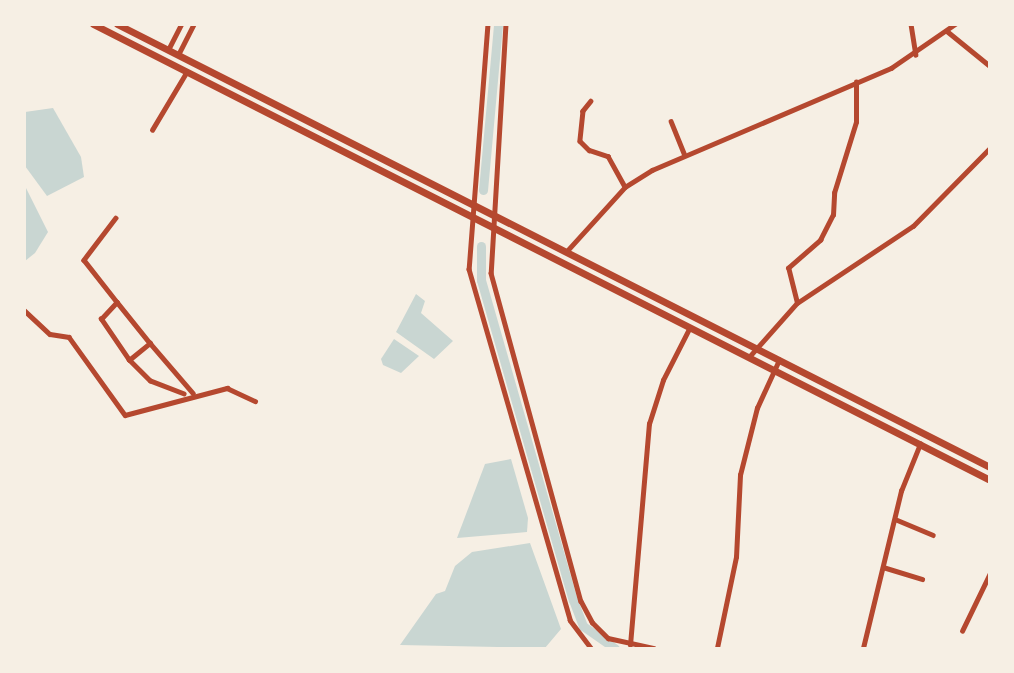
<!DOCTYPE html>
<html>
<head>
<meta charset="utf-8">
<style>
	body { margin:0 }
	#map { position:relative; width:1014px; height:673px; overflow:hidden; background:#f6efe4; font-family:"Exo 2",sans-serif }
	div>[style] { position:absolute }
	.water>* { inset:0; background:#c9d6d2 }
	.canal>* { height:9px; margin:-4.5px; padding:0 4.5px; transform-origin:4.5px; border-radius:4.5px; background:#c9d6d2 }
	.minor>* { height:4.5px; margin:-2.25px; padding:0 2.25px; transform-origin:2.25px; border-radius:2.25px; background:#b5482f }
	.trunk>* { height:7px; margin:-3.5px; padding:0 3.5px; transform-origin:3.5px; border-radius:3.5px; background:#b5482f }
	span { translate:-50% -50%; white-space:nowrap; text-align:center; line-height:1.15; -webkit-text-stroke:5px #f6efe4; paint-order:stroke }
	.frame { position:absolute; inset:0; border:26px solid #f6efe4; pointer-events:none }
</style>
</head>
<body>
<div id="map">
	<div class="water">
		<i style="clip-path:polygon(53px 108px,81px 157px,84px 177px,47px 196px,25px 166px,25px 112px)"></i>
		<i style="clip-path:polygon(24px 184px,48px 232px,35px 253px,25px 261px)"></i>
		<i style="clip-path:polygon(416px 294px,425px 301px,421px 313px,453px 341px,434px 359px,396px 332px)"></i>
		<i style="clip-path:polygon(394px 339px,419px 356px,401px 373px,383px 365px,381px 359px)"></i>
		<i style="clip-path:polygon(511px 459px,528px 518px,527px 532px,457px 538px,485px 464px)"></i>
		<i style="clip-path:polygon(530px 543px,561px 629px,545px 648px,400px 645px,436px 594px,445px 591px,455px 566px,472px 552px)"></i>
	</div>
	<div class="canal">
		<i style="left:483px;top:190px;width:167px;rotate:-84.8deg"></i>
		<i style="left:481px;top:246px;width:34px;rotate:90deg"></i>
		<i style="left:481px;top:280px;width:333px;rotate:74deg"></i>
		<i style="left:573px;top:600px;width:28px;rotate:69deg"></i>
		<i style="left:583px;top:626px;width:39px;rotate:35deg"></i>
	</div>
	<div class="minor">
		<i style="left:488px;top:24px;width:246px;rotate:94.4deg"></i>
		<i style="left:469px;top:269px;width:365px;rotate:73.9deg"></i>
		<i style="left:570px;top:620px;width:35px;rotate:53deg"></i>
		<i style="left:506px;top:24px;width:249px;rotate:93.4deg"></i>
		<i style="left:491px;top:273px;width:340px;rotate:74.7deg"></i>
		<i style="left:581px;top:601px;width:24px;rotate:62deg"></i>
		<i style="left:592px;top:622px;width:23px;rotate:45deg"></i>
		<i style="left:608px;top:638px;width:47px;rotate:12.3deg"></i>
		<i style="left:911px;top:24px;width:31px;rotate:81deg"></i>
		<i style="left:947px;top:31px;width:55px;rotate:39.1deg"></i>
		<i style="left:168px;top:50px;width:29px;rotate:-63deg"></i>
		<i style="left:178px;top:55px;width:35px;rotate:-63deg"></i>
		<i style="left:591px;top:101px;width:13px;rotate:129deg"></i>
		<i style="left:583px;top:111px;width:30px;rotate:96deg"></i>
		<i style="left:580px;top:141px;width:13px;rotate:45deg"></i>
		<i style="left:589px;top:150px;width:20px;rotate:18deg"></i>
		<i style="left:608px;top:156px;width:35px;rotate:61deg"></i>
		<i style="left:671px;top:121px;width:35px;rotate:68deg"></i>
		<i style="left:152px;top:130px;width:66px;rotate:-59.2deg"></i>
		<i style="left:116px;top:218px;width:53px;rotate:127.3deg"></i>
		<i style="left:84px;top:260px;width:53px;rotate:51.8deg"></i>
		<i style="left:566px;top:252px;width:88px;rotate:-47.8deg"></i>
		<i style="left:625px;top:187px;width:32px;rotate:-32deg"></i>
		<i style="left:652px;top:170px;width:260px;rotate:-23.1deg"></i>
		<i style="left:891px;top:68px;width:78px;rotate:-34.5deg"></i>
		<i style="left:797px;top:303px;width:36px;rotate:-104deg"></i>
		<i style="left:788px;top:268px;width:43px;rotate:-41.2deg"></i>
		<i style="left:820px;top:240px;width:28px;rotate:-63deg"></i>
		<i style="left:833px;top:215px;width:22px;rotate:-87deg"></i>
		<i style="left:834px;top:193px;width:74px;rotate:-72.8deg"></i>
		<i style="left:856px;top:122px;width:40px;rotate:-90deg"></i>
		<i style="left:24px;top:310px;width:35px;rotate:43deg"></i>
		<i style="left:50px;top:334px;width:19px;rotate:9deg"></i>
		<i style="left:69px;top:337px;width:96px;rotate:54.3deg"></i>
		<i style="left:125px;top:415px;width:106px;rotate:-14.8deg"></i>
		<i style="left:227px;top:388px;width:31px;rotate:25deg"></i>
		<i style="left:749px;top:357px;width:72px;rotate:-48.4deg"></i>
		<i style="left:797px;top:303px;width:139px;rotate:-33.6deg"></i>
		<i style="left:913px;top:226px;width:110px;rotate:-45.4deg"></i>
		<i style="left:129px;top:360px;width:50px;rotate:-124.3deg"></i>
		<i style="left:101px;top:319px;width:23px;rotate:-47deg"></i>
		<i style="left:117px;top:302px;width:53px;rotate:51.2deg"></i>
		<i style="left:184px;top:394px;width:36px;rotate:-159deg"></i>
		<i style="left:150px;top:381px;width:30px;rotate:-135deg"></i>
		<i style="left:129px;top:360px;width:27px;rotate:-39deg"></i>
		<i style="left:150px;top:343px;width:66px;rotate:49.3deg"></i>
		<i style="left:895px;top:519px;width:41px;rotate:22.8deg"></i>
		<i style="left:883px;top:567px;width:41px;rotate:17.1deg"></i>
		<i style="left:962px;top:631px;width:64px;rotate:-64.2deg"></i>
		<i style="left:630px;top:645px;width:222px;rotate:-85.1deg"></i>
		<i style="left:649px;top:424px;width:46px;rotate:-72.3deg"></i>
		<i style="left:663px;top:380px;width:57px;rotate:-63deg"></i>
		<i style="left:717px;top:648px;width:93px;rotate:-78.2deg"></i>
		<i style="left:736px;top:557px;width:82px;rotate:-87.2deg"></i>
		<i style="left:740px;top:475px;width:69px;rotate:-75.8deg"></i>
		<i style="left:757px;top:408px;width:53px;rotate:-65.4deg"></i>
		<i style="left:863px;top:648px;width:162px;rotate:-76.4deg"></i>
		<i style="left:901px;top:491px;width:51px;rotate:-68deg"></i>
	</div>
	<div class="trunk">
		<i style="left:93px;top:24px;width:1006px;rotate:26.95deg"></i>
		<i style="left:117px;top:24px;width:979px;rotate:26.91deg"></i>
	</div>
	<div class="frame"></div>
</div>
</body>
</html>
